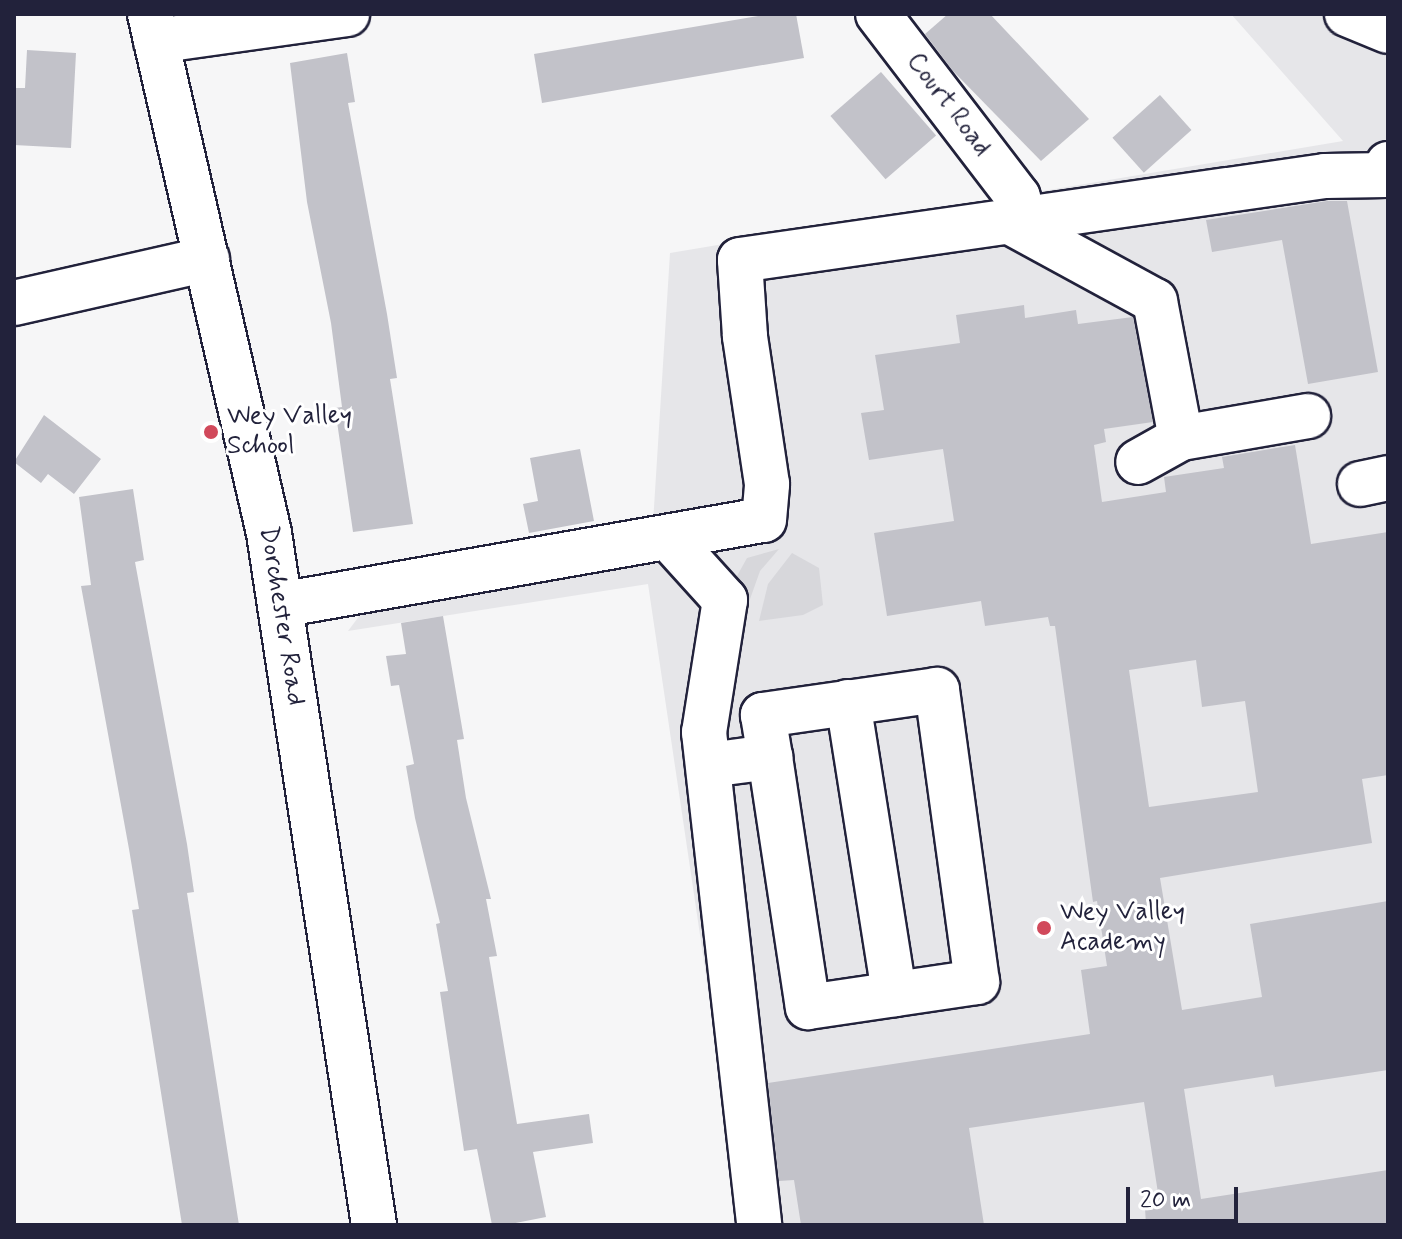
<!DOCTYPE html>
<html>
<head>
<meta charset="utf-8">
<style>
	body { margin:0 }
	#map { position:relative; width:1402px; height:1239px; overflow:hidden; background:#f6f6f7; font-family:Mynerve,sans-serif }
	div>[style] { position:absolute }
	.built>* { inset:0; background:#e6e6e9 }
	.green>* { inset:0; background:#d7d7db }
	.building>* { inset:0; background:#c2c2c9; transform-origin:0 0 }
	.roads { filter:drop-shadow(2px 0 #22223b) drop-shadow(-2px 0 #22223b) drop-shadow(0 2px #22223b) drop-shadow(0 -2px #22223b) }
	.minor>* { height:44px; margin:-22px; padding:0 22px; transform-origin:22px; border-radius:22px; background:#fff }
	.major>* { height:44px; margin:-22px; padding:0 22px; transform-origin:22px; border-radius:22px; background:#fff }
	.dots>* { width:22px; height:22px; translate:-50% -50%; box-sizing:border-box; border:4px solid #fff; border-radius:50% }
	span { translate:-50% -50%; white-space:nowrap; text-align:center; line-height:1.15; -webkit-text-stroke:6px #fff; paint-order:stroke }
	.street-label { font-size:26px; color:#22223b }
	.poi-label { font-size:26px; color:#22223b }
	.left { translate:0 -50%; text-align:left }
	.frame { position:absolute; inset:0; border:16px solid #22223b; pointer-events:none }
	.scale { position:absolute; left:1126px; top:1187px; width:112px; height:36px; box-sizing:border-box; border:4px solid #22223b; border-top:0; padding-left:10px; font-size:24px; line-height:28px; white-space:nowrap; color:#22223b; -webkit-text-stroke:6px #fff; paint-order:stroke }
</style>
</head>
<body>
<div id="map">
	<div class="built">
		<i style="clip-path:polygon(1231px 14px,1388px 14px,1388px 1225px,743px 1225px,648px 584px,348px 631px,369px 603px,652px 539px,670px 253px,1343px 141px)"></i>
	</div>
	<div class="green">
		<i style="clip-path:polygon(779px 549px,760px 571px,744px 616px,737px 576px,747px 558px)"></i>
		<i style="clip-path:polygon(792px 553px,819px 568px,823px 605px,803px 615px,759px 621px,768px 584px)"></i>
	</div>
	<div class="building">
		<i style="clip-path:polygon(770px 14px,796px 14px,804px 58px,542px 103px,534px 54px)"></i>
		<i style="clip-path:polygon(948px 14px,990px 14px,1089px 119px,1041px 161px,953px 71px,925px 34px)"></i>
		<i style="clip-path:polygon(27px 50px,76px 53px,71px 148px,14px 145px,14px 88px,25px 88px)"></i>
		<i style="clip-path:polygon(347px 53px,355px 102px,348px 103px,387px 314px,397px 378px,390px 379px,413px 524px,353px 532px,335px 408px,342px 407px,331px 323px,307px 202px,290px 63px)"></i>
		<i style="left:881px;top:72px;width:84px;height:67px;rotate:49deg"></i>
		<i style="left:1160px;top:95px;width:47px;height:64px;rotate:48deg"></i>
		<i style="clip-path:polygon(1327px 201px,1347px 201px,1378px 372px,1308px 384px,1282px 240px,1212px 252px,1206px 220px)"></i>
		<i style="clip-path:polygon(evenodd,1024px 305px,1025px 318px,1076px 310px,1078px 324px,1133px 317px,1153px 422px,1104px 429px,1106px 442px,1094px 445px,1102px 502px,1166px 492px,1164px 477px,1224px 468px,1222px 457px,1295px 445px,1311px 544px,1388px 532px,1388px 775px,1362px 779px,1372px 843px,1160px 878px,1182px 1010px,1262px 997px,1250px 924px,1388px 901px,1388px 1070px,1275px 1087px,1273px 1075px,1184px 1089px,1201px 1199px,1388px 1170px,1388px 1225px,1146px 1225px,1145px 1208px,1160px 1206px,1144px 1102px,969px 1128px,984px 1225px,801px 1225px,794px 1180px,779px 1181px,768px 1083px,1090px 1034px,1081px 970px,1107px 966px,1097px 901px,1093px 902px,1055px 626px,1050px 626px,1048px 617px,985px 626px,981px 601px,887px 616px,874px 533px,954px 521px,943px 449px,869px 460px,861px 413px,884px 410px,875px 355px,960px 343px,956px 315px,1024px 305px,1196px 660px,1202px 707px,1245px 701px,1258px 792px,1149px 807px,1129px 670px,1196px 660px)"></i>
		<i style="clip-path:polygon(44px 415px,101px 459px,74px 494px,48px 474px,41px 483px,14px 462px)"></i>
		<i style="clip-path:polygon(580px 449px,594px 521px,529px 533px,523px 504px,538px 501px,530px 458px)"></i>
		<i style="clip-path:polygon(133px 489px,144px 560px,135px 562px,187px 844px,194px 892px,187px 893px,239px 1225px,182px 1225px,132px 910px,139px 909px,129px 849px,81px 586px,91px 585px,79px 497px)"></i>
		<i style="clip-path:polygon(443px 616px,464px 739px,457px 740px,466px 798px,491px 899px,486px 899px,497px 956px,489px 957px,517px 1124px,589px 1114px,593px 1143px,533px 1152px,546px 1217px,506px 1225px,492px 1225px,477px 1149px,464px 1151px,440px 992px,448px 991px,436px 924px,440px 923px,415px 818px,406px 766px,414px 764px,399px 685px,391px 686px,386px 656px,406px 654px,401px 623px)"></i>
	</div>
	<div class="roads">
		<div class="minor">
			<i style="left:878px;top:14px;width:230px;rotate:52.6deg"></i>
			<i style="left:1018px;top:197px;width:24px;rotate:78deg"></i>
			<i style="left:1347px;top:14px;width:44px;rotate:22.5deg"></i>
			<i style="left:156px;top:41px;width:193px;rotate:-8deg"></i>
			<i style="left:1010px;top:222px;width:165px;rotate:28.6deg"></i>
			<i style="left:1155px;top:301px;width:139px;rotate:79.3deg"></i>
			<i style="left:1181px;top:438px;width:49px;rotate:150.8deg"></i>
			<i style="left:14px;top:303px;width:198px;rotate:-12.8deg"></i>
			<i style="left:1181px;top:438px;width:129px;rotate:-9.8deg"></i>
			<i style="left:1360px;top:484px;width:29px;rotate:-12deg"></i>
			<i style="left:668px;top:537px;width:85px;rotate:47.9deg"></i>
			<i style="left:725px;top:600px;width:134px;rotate:99deg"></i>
			<i style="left:704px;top:732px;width:496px;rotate:83.6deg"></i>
			<i style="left:280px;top:605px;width:491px;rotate:-10deg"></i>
			<i style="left:764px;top:520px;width:36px;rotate:-85deg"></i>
			<i style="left:767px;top:484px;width:150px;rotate:-98.5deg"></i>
			<i style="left:745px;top:336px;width:76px;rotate:-93.8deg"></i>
			<i style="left:740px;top:260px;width:591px;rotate:-8.17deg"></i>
			<i style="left:1325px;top:176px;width:62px;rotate:-0.9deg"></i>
			<i style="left:1387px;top:175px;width:11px;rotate:-85deg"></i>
			<i style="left:848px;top:702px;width:296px;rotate:81deg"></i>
			<i style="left:709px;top:765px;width:62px;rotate:-7.5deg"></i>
			<i style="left:770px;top:757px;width:253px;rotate:81.4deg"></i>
			<i style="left:808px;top:1007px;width:171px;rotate:-8.4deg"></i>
			<i style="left:977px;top:982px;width:295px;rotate:-97.8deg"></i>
			<i style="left:937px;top:690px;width:176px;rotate:171.8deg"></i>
			<i style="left:763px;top:715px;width:43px;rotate:80.5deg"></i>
		</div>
		<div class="major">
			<i style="left:150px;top:14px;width:532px;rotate:77.09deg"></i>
			<i style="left:269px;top:533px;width:700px;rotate:81.37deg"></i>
		</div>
	</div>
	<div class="dots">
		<i style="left:211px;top:432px;background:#d1495b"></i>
		<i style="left:1044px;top:928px;background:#d1495b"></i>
	</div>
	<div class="street-label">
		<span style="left:948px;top:105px;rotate:53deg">Court Road</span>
		<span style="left:281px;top:616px;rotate:81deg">Dorchester Road</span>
	</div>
	<div class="poi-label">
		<span class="left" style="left:227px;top:432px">Wey Valley<br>School</span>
		<span class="left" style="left:1060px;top:928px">Wey Valley<br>Academy</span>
	</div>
	<div class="frame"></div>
	<div class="scale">20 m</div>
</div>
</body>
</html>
